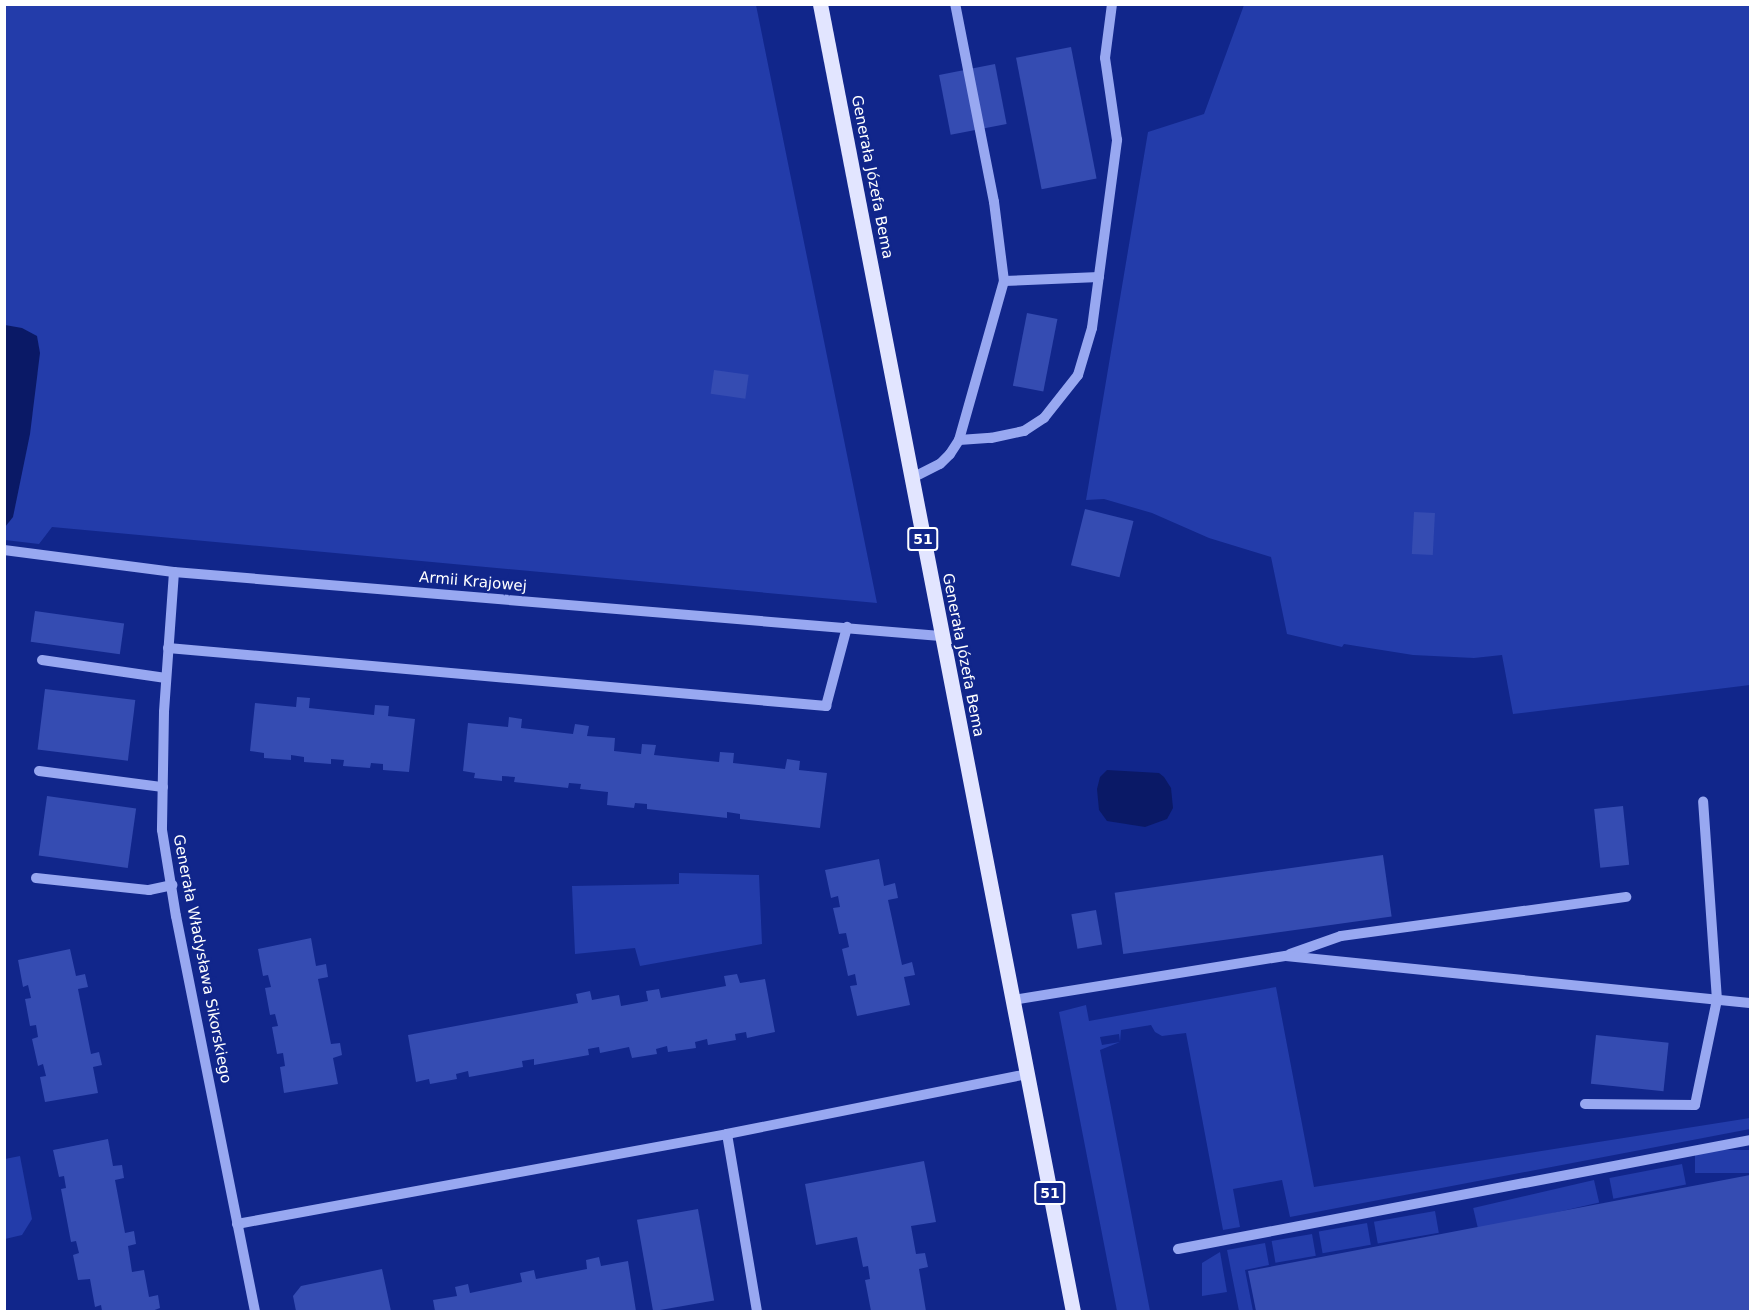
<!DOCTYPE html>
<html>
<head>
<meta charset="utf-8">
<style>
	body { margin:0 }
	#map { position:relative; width:1755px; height:1316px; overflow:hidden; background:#11268b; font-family:"DejaVu Sans",sans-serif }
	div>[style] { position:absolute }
	.green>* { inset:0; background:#233caa; transform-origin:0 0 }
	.water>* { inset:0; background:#0a1966 }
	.building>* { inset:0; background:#354cb2; transform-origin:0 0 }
	.minor>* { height:10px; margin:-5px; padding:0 5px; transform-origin:5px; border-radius:5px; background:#98a8f1 }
	.major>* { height:15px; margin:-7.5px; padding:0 7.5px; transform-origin:7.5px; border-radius:7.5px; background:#e2e5ff }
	span { translate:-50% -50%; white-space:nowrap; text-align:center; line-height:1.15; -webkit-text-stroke:4.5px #11268b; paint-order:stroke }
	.shield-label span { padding:2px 4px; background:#11268b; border:2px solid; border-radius:4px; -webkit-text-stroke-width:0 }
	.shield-label { font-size:14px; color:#fff; font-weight:700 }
	.street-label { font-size:15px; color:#fff }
	.frame { position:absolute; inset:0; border:6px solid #fff; pointer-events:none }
</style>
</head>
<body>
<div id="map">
	<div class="green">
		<i style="clip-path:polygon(5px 5px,756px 5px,877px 603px,52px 527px,39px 544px,5px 540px)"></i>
		<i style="clip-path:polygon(1244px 5px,1750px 5px,1750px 685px,1513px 714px,1502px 655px,1474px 658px,1413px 655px,1344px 644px,1342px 647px,1287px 634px,1271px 557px,1209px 538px,1152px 513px,1104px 499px,1086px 500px,1148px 132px,1204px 114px)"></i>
		<i style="clip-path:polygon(679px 873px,759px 875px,762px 944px,640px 966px,635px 948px,575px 954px,572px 886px,679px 884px)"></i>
		<i style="clip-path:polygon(evenodd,1276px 987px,1314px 1187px,1750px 1118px,1750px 1129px,1290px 1217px,1282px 1180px,1233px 1189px,1240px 1227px,1223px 1230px,1186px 1033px,1162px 1036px,1155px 1032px,1151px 1025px,1121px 1030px,1120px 1042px,1100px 1050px,1150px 1311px,1117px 1311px,1059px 1012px,1086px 1005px,1089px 1021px,1276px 987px,1119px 1034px,1120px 1042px,1102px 1045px,1100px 1037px,1119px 1034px)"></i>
		<i style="left:1750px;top:1150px;width:23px;height:55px;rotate:90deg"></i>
		<i style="clip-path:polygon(20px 1156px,32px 1219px,22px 1235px,5px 1239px,5px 1159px)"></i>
		<i style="left:1682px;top:1164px;width:21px;height:74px;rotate:79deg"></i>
		<i style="left:1594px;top:1180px;width:23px;height:124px;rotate:77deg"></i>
		<i style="left:1435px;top:1211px;width:22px;height:62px;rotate:80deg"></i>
		<i style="left:1367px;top:1223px;width:22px;height:49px;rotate:80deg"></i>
		<i style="left:1312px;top:1234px;width:22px;height:41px;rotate:80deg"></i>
		<i style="clip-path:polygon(1265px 1243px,1269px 1265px,1245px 1270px,1253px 1311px,1239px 1311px,1227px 1250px)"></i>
		<i style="clip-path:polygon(1220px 1252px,1227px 1292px,1202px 1296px,1202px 1263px)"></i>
	</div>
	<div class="water">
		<i style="clip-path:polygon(5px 325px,22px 328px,37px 336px,40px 353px,30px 434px,13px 517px,5px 527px)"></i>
		<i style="clip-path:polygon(1107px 770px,1159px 773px,1164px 777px,1171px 788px,1173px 808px,1167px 819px,1145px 827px,1107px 821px,1099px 810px,1097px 789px,1100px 777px)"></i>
	</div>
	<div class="building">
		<i style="left:1071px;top:47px;width:134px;height:56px;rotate:79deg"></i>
		<i style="left:995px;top:64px;width:61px;height:57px;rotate:79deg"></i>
		<i style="left:1027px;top:313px;width:31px;height:74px;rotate:11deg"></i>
		<i style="left:714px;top:370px;width:35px;height:24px;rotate:8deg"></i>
		<i style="left:1085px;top:509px;width:50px;height:58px;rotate:14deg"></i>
		<i style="left:1414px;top:512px;width:21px;height:42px;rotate:3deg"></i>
		<i style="left:35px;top:611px;width:90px;height:31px;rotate:8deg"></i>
		<i style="left:45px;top:689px;width:91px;height:61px;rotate:7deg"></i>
		<i style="clip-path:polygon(297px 697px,310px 698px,309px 708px,374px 715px,375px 705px,389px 706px,388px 716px,415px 719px,409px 772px,383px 770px,383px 764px,371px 763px,370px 768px,343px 766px,344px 760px,331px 759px,331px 764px,304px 762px,304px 757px,291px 755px,291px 760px,264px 758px,264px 753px,250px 751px,255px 703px,296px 707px)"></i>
		<i style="clip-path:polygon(509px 717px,522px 719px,521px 728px,573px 734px,575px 724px,589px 726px,587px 736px,615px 738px,614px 751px,641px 754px,642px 744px,656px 745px,654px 755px,719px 762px,720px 752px,734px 753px,733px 763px,785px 769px,787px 759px,800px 761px,799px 770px,827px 773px,820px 828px,740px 819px,740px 814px,727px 812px,727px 818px,647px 809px,647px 804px,635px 803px,634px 808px,607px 805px,608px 792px,580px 789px,581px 784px,569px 783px,568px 788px,514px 782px,515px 777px,502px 776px,502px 781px,474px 778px,475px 773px,463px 771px,468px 723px,508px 727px)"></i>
		<i style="left:47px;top:796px;width:90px;height:60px;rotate:8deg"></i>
		<i style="left:1623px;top:806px;width:59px;height:29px;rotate:84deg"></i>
		<i style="left:1383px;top:855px;width:62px;height:271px;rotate:82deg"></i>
		<i style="clip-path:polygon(879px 859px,884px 886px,895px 883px,898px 898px,888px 900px,902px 965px,912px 962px,915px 975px,904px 977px,910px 1005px,857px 1016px,850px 986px,857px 985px,855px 974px,848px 976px,842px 949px,849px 947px,846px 933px,839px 934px,833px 908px,840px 907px,838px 896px,831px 898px,825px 870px)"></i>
		<i style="left:1096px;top:910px;width:35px;height:25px;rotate:80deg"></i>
		<i style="clip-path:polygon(311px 938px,316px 966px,326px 964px,328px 977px,318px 979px,331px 1044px,340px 1043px,342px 1055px,333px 1058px,338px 1084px,284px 1093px,280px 1067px,285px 1066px,283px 1053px,277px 1054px,272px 1027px,278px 1026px,275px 1014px,270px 1015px,265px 988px,271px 987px,268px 975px,263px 976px,258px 949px)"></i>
		<i style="clip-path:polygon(70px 949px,76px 976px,85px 974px,88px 987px,78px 989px,91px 1054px,99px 1052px,102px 1065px,93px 1067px,98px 1093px,45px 1102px,40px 1077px,46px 1076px,43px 1064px,38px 1066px,32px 1039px,38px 1037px,36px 1025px,30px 1026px,25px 999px,31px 998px,28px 985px,23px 987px,18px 960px)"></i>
		<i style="clip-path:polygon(737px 974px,740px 983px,765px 979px,775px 1032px,747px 1038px,746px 1032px,735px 1034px,736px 1040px,708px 1045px,707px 1039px,695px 1042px,696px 1048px,668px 1052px,667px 1046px,656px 1049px,657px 1054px,632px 1058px,629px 1047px,600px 1053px,599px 1047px,588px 1049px,589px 1055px,534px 1065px,534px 1059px,522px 1061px,523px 1067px,469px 1077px,468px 1071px,456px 1074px,457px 1079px,430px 1084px,429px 1079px,416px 1082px,408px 1035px,578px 1003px,576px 994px,590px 991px,592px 1000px,619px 995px,621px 1006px,648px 1001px,646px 991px,659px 989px,661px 998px,726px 986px,724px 976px)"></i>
		<i style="left:1596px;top:1035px;width:73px;height:49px;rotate:6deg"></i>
		<i style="clip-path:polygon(108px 1139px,113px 1166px,122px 1165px,124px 1178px,115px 1180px,125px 1233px,134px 1231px,136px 1244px,128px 1246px,132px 1272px,144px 1270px,149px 1297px,158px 1295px,160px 1308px,152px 1311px,102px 1311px,101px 1305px,95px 1307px,90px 1279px,78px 1280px,73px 1255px,79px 1253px,76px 1241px,71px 1242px,61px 1189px,66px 1188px,64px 1176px,59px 1177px,53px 1150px)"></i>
		<i style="clip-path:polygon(924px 1161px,936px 1222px,911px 1226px,916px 1254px,925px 1253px,928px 1267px,919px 1269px,926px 1311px,871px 1311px,865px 1280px,870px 1279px,868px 1266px,863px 1267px,857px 1237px,816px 1245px,805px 1184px)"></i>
		<i style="clip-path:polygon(1750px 1175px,1750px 1311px,1256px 1311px,1248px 1271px)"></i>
		<i style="left:698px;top:1209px;width:93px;height:62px;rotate:80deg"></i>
		<i style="clip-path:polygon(599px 1257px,601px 1266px,628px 1261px,636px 1311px,435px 1311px,433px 1300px,457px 1296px,455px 1287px,468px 1284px,470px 1293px,522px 1282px,520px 1273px,534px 1270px,536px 1279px,587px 1269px,586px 1260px)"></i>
		<i style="clip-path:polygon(382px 1269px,391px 1311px,296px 1311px,293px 1296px,301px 1286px)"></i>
	</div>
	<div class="minor">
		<i style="left:1004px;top:281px;width:95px;rotate:-2.4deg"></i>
		<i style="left:959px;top:440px;width:32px;rotate:-4deg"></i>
		<i style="left:991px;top:438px;width:34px;rotate:-12deg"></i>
		<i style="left:1024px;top:431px;width:24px;rotate:-33deg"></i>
		<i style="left:1044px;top:418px;width:55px;rotate:-51.7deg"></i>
		<i style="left:1078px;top:375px;width:49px;rotate:-73.4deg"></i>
		<i style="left:1092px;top:328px;width:190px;rotate:-82.4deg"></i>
		<i style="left:1117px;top:140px;width:83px;rotate:-98.3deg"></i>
		<i style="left:1105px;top:58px;width:54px;rotate:-82.6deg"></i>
		<i style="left:912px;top:478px;width:31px;rotate:-27deg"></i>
		<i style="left:940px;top:464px;width:14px;rotate:-45deg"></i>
		<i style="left:950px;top:454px;width:17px;rotate:-57deg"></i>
		<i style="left:959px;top:440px;width:165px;rotate:-74.2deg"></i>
		<i style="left:1004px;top:281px;width:80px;rotate:-97.2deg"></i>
		<i style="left:994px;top:202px;width:202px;rotate:-101.1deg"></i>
		<i style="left:4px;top:550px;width:171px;rotate:7.4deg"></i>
		<i style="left:174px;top:572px;width:769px;rotate:4.78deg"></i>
		<i style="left:174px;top:572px;width:140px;rotate:94.1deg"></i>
		<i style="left:164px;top:712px;width:118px;rotate:91deg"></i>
		<i style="left:162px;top:830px;width:87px;rotate:80.8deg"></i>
		<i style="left:176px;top:916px;width:404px;rotate:78.7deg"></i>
		<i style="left:168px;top:648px;width:661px;rotate:5.04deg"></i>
		<i style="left:826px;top:706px;width:82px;rotate:-75.1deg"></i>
		<i style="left:42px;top:660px;width:125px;rotate:8.3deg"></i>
		<i style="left:39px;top:771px;width:125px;rotate:7.4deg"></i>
		<i style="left:36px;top:878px;width:114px;rotate:6.1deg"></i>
		<i style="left:149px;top:890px;width:24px;rotate:-12deg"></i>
		<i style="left:1290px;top:954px;width:54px;rotate:-19.4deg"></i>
		<i style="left:1341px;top:936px;width:288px;rotate:-7.8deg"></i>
		<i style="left:1013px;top:1000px;width:277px;rotate:-9.2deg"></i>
		<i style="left:1286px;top:956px;width:466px;rotate:5.8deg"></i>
		<i style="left:1585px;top:1104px;width:110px;rotate:0.5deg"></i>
		<i style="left:1695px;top:1105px;width:107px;rotate:-78.2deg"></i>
		<i style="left:1717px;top:1000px;width:199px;rotate:-94deg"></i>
		<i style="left:727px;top:1134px;width:181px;rotate:80.4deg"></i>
		<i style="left:237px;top:1224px;width:498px;rotate:-10.4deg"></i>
		<i style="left:727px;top:1134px;width:306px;rotate:-11.3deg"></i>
		<i style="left:1178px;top:1249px;width:582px;rotate:-10.79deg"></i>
	</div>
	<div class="major">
		<i style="left:820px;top:4px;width:1332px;rotate:79.05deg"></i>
	</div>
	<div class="shield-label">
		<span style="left:923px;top:539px">51</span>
		<span style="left:1050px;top:1193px">51</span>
	</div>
	<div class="street-label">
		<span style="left:872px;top:177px;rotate:79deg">Generała Józefa Bema</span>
		<span style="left:473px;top:582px;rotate:5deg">Armii Krajowej</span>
		<span style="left:963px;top:655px;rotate:79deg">Generała Józefa Bema</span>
		<span style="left:202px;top:959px;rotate:79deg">Generała Władysława Sikorskiego</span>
	</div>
	<div class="frame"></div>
</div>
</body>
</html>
